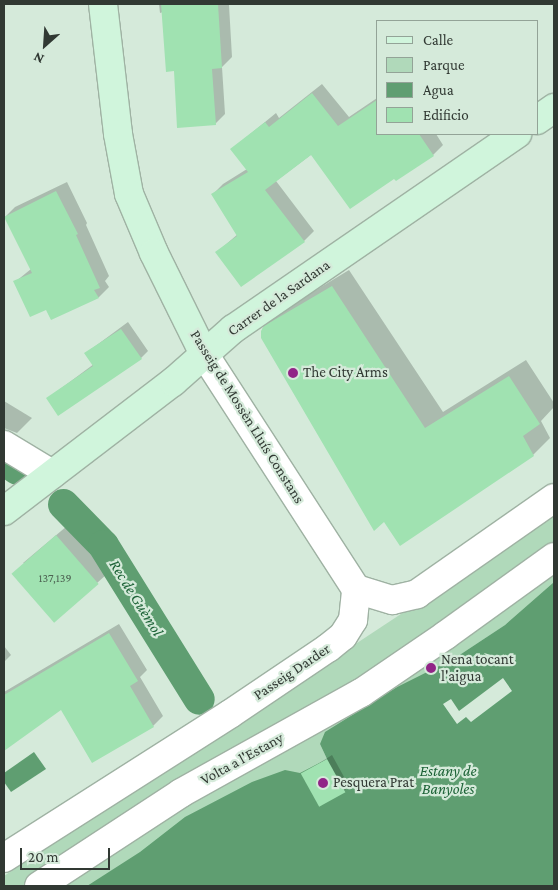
<!DOCTYPE html>
<html>
<head>
<meta charset="utf-8">
<style>
	body { margin:0 }
	#map { position:relative; width:558px; height:890px; overflow:hidden; background:#d5eada; font-family:"Crimson Pro",serif }
	div>[style] { position:absolute }
	.green>* { inset:0; background:#b0d9ba }
	.water>* { inset:0; background:#5f9e71 }
	.pier>* { inset:0; background:#d5eada }
	.shadow>* { inset:0; background:#0003 }
	.canal>* { height:31px; margin:-15.5px; padding:0 15.5px; transform-origin:15.5px; border-radius:15.5px; background:#5f9e71 }
	.building>* { inset:0; background:#a0e2b1; transform-origin:0 0 }
	.roads { filter:drop-shadow(1px 0 #9fb2a3) drop-shadow(-1px 0 #9fb2a3) drop-shadow(0 1px #9fb2a3) drop-shadow(0 -1px #9fb2a3) }
	.street>* { height:28px; margin:-14px; padding:0 14px; transform-origin:14px; border-radius:14px; background:#fff }
	.secondary>* { height:28px; margin:-14px; padding:0 14px; transform-origin:14px; border-radius:14px; background:#d0f5dc }
	.dots>* { width:14px; height:14px; translate:-50% -50%; box-sizing:border-box; border:2px solid #d5eada; border-radius:50% }
	span { translate:-50% -50%; white-space:nowrap; text-align:center; line-height:1.15; -webkit-text-stroke:4.5px #d5eada; paint-order:stroke }
	.number-label { font-size:12px; color:#4d6352 }
	.number-label span { -webkit-text-stroke-width:0 }
	.street-label { font-size:15px; color:#313933 }
	.poi-label { font-size:15px; color:#313933 }
	.left { translate:0 -50%; text-align:left }
	.water-label { font-size:16px; color:#1e6438; font-style:italic }
	.frame { position:absolute; inset:0; border:5px solid #313933; pointer-events:none }
	.legend { position:absolute; left:376px; top:20px; width:162px; height:115px; box-sizing:border-box; background:#d5eada; border:1px solid #93a397; margin:0; padding:6px 9px; list-style:none; font-size:15px; color:#313933 }
	.legend li { display:flex; align-items:center; gap:10px; height:25px }
	.legend b { width:25px; border:1px solid #93a397 }
	.north { position:absolute; left:20px; top:20px; width:50px; height:50px; -webkit-text-stroke:4px #d5eada; paint-order:stroke; rotate:206deg; font-size:14px; font-weight:700; line-height:20px; text-align:center; color:#313933 }
	.north::after { content:''; display:block; margin:auto; width:18px; height:22px; background:#313933; clip-path:polygon(50% 0,100% 100%,50% 72%,0 100%) }
	.scale { position:absolute; left:20px; top:848px; width:90px; height:22px; box-sizing:border-box; border:2px solid #313933; border-top:0; padding-left:6px; font-size:15px; line-height:18px; white-space:nowrap; color:#313933; -webkit-text-stroke:4px #d5eada; paint-order:stroke }
</style>
</head>
<body>
<div id="map">
	<div class="green">
		<i style="clip-path:polygon(554px 513px,554px 582px,505px 625px,455px 658px,397px 687px,320px 744px,327px 759px,136px 886px,4px 886px,4px 876px)"></i>
	</div>
	<div class="water">
		<i style="clip-path:polygon(554px 582px,554px 886px,87px 886px,140px 852px,185px 817px,252px 782px,285px 770px,300px 773px,327px 759px,320px 744px,325px 732px,397px 687px,455px 658px,505px 625px)"></i>
		<i style="clip-path:polygon(34px 752px,46px 769px,11px 792px,4px 782px,4px 773px)"></i>
	</div>
	<div class="pier">
		<i style="clip-path:polygon(503px 678px,512px 691px,471px 722px,466px 717px,457px 724px,443px 704px,451px 699px,459px 711px)"></i>
	</div>
	<div class="shadow">
		<i style="clip-path:polygon(159px 4px,237px 4px,229px 5px,232px 57px,222px 67px,225px 114px,215px 124px,175px 70px,163px 12px,160px 13px)"></i>
		<i style="clip-path:polygon(322px 84px,349px 117px,377px 98px,377px 134px,436px 134px,443px 145px,433px 155px,396px 179px,312px 154px,276px 181px,314px 231px,304px 241px,217px 252px,238px 234px,213px 194px,223px 184px,247px 169px,232px 149px,276px 113px,279px 118px)"></i>
		<i style="clip-path:polygon(67px 182px,87px 223px,86px 225px,109px 276px,105px 281px,109px 287px,99px 297px,51px 318px,46px 308px,15px 282px,31px 269px,5px 217px,15px 207px)"></i>
		<i style="clip-path:polygon(349px 270px,443px 412px,526px 360px,554px 403px,554px 407px,541px 421px,550px 438px,533px 455px,400px 544px,262px 329px,280px 312px)"></i>
		<i style="clip-path:polygon(128px 322px,148px 351px,141px 358px,48px 398px,94px 364px,86px 353px)"></i>
		<i style="clip-path:polygon(4px 401px,32px 418px,17px 433px,4px 428px)"></i>
		<i style="clip-path:polygon(67px 526px,107px 574px,97px 583px,23px 563px)"></i>
		<i style="clip-path:polygon(119px 624px,147px 670px,140px 677px,163px 716px,153px 726px,61px 708px,4px 749px,4px 692px)"></i>
		<i style="clip-path:polygon(4px 646px,11px 655px,4px 662px)"></i>
		<i style="clip-path:polygon(332px 755px,349px 786px,344px 791px,302px 774px)"></i>
	</div>
	<div class="canal">
		<i style="left:4px;top:460px;width:16px;rotate:35deg"></i>
		<i style="left:63px;top:504px;width:57px;rotate:45.7deg"></i>
		<i style="left:103px;top:545px;width:181px;rotate:58.1deg"></i>
	</div>
	<div class="building">
		<i style="clip-path:polygon(161px 4px,218px 4px,222px 68px,212px 69px,216px 125px,177px 128px,174px 71px,166px 72px)"></i>
		<i style="clip-path:polygon(312px 93px,338px 126px,377px 100px,377px 134px,419px 134px,434px 156px,396px 181px,394px 179px,350px 209px,311px 155px,265px 190px,305px 242px,241px 287px,215px 252px,237px 236px,211px 194px,248px 172px,230px 149px,265px 122px,269px 127px)"></i>
		<i style="clip-path:polygon(56px 191px,78px 234px,76px 235px,100px 288px,94px 290px,99px 298px,51px 320px,46px 310px,30px 317px,13px 281px,32px 273px,4px 217px)"></i>
		<i style="clip-path:polygon(332px 286px,425px 428px,509px 376px,540px 424px,523px 436px,534px 456px,400px 546px,384px 522px,374px 531px,261px 338px,261px 331px,264px 326px)"></i>
		<i style="clip-path:polygon(121px 329px,142px 359px,58px 416px,46px 398px,93px 366px,84px 353px)"></i>
		<i style="left:56px;top:535px;width:65px;height:59px;rotate:49deg"></i>
		<i style="clip-path:polygon(109px 633px,138px 681px,130px 686px,154px 727px,92px 763px,61px 710px,4px 751px,4px 695px)"></i>
		<i style="left:327px;top:759px;width:38px;height:30px;rotate:61deg"></i>
	</div>
	<div class="roads">
		<div class="street">
			<i style="left:204px;top:354px;width:280px;rotate:57.1deg"></i>
			<i style="left:4px;top:445px;width:56px;rotate:31.1deg"></i>
			<i style="left:356px;top:589px;width:38px;rotate:17deg"></i>
			<i style="left:392px;top:600px;width:26px;rotate:-13deg"></i>
			<i style="left:417px;top:594px;width:167px;rotate:-35deg"></i>
			<i style="left:4px;top:858px;width:268px;rotate:-32.5deg"></i>
			<i style="left:230px;top:714px;width:118px;rotate:-34deg"></i>
			<i style="left:328px;top:648px;width:19px;rotate:-39deg"></i>
			<i style="left:343px;top:636px;width:19px;rotate:-58deg"></i>
			<i style="left:353px;top:620px;width:31px;rotate:-84deg"></i>
			<i style="left:39px;top:886px;width:170px;rotate:-33.2deg"></i>
			<i style="left:181px;top:793px;width:206px;rotate:-29.1deg"></i>
			<i style="left:361px;top:693px;width:103px;rotate:-34.3deg"></i>
			<i style="left:446px;top:635px;width:133px;rotate:-35.8deg"></i>
		</div>
		<div class="secondary">
			<i style="left:103px;top:4px;width:131px;rotate:83.4deg"></i>
			<i style="left:118px;top:134px;width:61px;rotate:79.6deg"></i>
			<i style="left:129px;top:194px;width:64px;rotate:67deg"></i>
			<i style="left:154px;top:253px;width:113px;rotate:63.7deg"></i>
			<i style="left:537px;top:120px;width:21px;rotate:-35deg"></i>
			<i style="left:4px;top:511px;width:213px;rotate:-37.4deg"></i>
			<i style="left:173px;top:382px;width:80px;rotate:-41.5deg"></i>
			<i style="left:233px;top:329px;width:345px;rotate:-34.5deg"></i>
		</div>
	</div>
	<div class="dots">
		<i style="left:293px;top:373px;background:#912587"></i>
		<i style="left:431px;top:668px;background:#912587"></i>
		<i style="left:323px;top:783px;background:#912587"></i>
	</div>
	<div class="number-label">
		<span style="left:55px;top:579px">137,139</span>
	</div>
	<div class="street-label">
		<span style="left:279px;top:298px;rotate:-35deg">Carrer de la Sardana</span>
		<span style="left:247px;top:417px;rotate:58deg">Passeig de Mossèn Lluís Constans</span>
		<span style="left:292px;top:672px;rotate:-34deg">Passeig Darder</span>
		<span style="left:242px;top:759px;rotate:-29deg">Volta a l'Estany</span>
	</div>
	<div class="poi-label">
		<span class="left" style="left:303px;top:373px">The City Arms</span>
		<span class="left" style="left:441px;top:668px">Nena tocant<br>l'aigua</span>
		<span class="left" style="left:333px;top:783px">Pesquera Prat</span>
	</div>
	<div class="water-label">
		<span style="left:136px;top:598px;rotate:58deg">Rec de Guèmol</span>
		<span style="left:448px;top:780px">Estany de<br>Banyoles</span>
	</div>
	<div class="frame"></div>
	<ul class="legend">
	<li><b style="height:6px;background:#d0f5dc"></b>Calle</li>
	<li><b style="height:14px;background:#b0d9ba"></b>Parque</li>
	<li><b style="height:14px;background:#5f9e71"></b>Agua</li>
	<li><b style="height:14px;background:#a0e2b1"></b>Edificio</li>
	</ul>
	<div class="north">N</div>
	<div class="scale">20 m</div>
</div>
</body>
</html>
